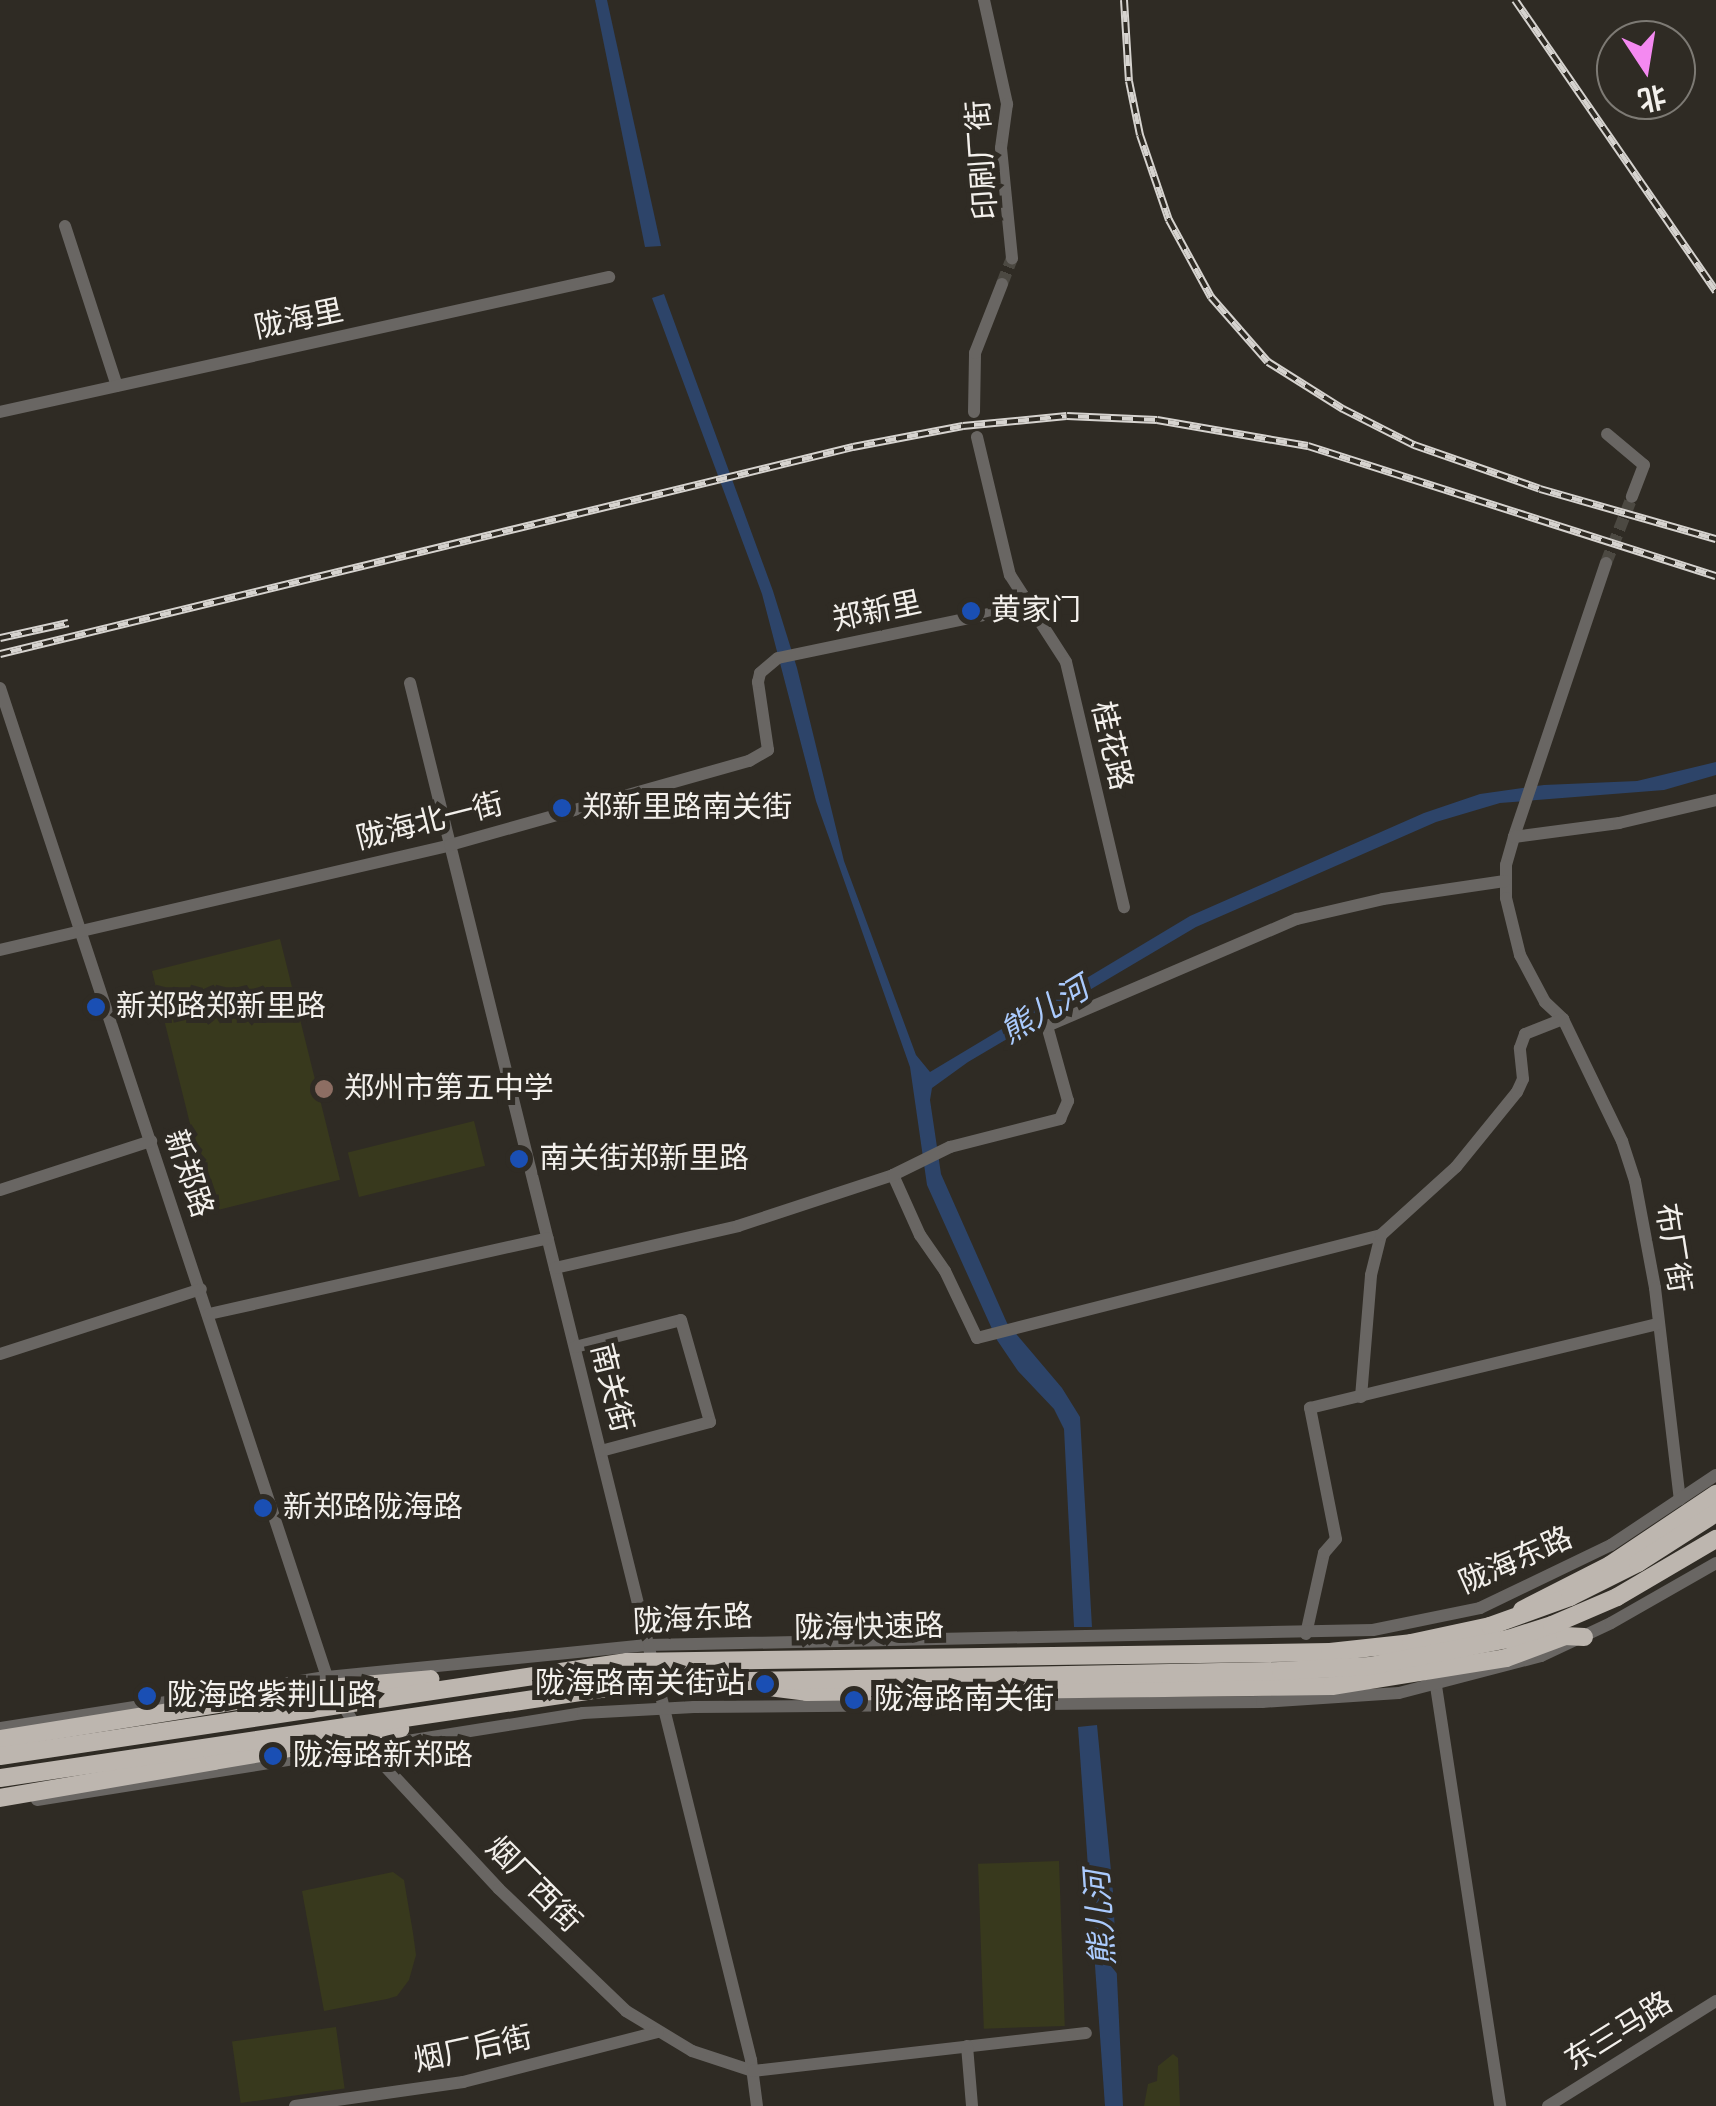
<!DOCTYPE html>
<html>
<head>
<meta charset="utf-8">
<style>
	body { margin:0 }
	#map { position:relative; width:1716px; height:2106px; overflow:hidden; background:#2f2b24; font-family:"Varela Round","Noto Sans SC",sans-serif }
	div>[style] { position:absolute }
	.green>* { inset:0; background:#38391d; transform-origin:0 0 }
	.water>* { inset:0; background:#2d4469 }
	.minor-tunnel>* { height:12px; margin-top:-6px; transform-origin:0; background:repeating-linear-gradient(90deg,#4c4942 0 12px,transparent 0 18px) }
	.minor>* { height:12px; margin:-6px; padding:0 6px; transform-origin:6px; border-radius:6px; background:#696663 }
	.highway>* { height:18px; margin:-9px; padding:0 9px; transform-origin:9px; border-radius:9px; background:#bdb6af }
	.rail>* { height:8px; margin-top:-4px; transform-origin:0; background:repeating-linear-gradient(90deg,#2f2b24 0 11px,#d6d3cf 0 22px); box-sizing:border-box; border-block:2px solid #d6d3cf }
	.highway-bridge>* { height:18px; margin:-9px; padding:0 9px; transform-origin:9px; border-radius:9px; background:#bdb6af }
	.dots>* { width:28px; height:28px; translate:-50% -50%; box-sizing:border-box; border:5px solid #2f2b24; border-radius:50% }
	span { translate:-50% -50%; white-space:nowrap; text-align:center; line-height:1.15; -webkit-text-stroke:10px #2f2b24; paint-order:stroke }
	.street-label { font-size:30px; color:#f3f0ec }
	.poi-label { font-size:30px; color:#f3f0ec }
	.left { translate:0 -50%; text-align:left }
	.right { translate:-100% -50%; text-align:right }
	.water-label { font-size:32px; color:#aacafd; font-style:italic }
	.north { position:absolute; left:1596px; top:20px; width:100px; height:100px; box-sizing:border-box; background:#2f2b24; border:2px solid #7d7a74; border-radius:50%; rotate:168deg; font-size:28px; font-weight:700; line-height:40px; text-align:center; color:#f3f0ec }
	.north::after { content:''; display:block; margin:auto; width:35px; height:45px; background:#f489f1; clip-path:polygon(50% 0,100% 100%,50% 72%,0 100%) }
</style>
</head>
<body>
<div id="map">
	<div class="green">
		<i style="left:280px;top:939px;width:248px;height:132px;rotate:76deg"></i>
		<i style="left:474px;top:1121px;width:46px;height:130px;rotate:76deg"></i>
		<i style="left:1059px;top:1861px;width:165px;height:81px;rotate:88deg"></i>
		<i style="clip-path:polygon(393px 1872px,404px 1880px,413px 1933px,416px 1955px,409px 1980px,397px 1996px,387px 1999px,324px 2011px,302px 1891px)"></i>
		<i style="left:336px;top:2027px;width:62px;height:105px;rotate:82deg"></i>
		<i style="clip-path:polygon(1173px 2054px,1178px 2058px,1180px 2106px,1144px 2106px,1148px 2084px,1157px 2081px,1158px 2066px)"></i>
	</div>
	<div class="water">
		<i style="clip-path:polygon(595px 0,607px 0,661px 246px,645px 247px)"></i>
		<i style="clip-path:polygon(664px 294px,773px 591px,797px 668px,844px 861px,916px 1055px,930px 1072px,1190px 916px,1424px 813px,1480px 794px,1544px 785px,1637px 781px,1716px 762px,1716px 775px,1664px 790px,1500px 803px,1436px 822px,1196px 927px,968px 1062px,932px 1088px,930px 1100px,941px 1174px,1007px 1323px,1062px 1388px,1080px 1417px,1092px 1627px,1074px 1627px,1064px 1429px,1054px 1409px,1018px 1371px,997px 1340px,927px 1185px,910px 1067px,816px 801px,762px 594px,652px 298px)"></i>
		<i style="clip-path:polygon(1097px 1725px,1113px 1892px,1123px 2106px,1105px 2106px,1078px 1727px)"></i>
	</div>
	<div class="minor-tunnel">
		<i style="left:1002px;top:284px;width:28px;rotate:-69deg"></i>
		<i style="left:1606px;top:563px;width:71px;rotate:-68.5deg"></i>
	</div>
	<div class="minor">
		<i style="left:984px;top:0;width:107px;rotate:77.5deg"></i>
		<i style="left:1007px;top:104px;width:44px;rotate:97.8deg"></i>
		<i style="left:1001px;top:148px;width:111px;rotate:84.3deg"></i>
		<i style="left:65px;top:226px;width:168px;rotate:72deg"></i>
		<i style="left:0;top:412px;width:624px;rotate:-12.5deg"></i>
		<i style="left:974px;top:412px;width:59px;rotate:-89deg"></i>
		<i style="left:975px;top:353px;width:74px;rotate:-68.6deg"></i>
		<i style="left:1607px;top:434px;width:48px;rotate:40deg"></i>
		<i style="left:1644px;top:465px;width:34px;rotate:111deg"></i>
		<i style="left:977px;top:437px;width:142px;rotate:76.6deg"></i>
		<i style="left:1010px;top:575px;width:103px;rotate:57.2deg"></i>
		<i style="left:1066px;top:662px;width:252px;rotate:76.7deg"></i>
		<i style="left:1606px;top:563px;width:289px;rotate:108.6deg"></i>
		<i style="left:1514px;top:837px;width:29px;rotate:106deg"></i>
		<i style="left:1506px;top:865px;width:33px;rotate:90deg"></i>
		<i style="left:1506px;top:898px;width:59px;rotate:76.2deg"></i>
		<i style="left:1520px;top:955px;width:53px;rotate:62deg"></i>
		<i style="left:1545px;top:1002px;width:25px;rotate:43deg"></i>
		<i style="left:1563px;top:1019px;width:136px;rotate:64.2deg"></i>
		<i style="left:1622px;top:1141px;width:42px;rotate:72deg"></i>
		<i style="left:1635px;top:1181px;width:109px;rotate:79.4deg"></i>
		<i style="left:1655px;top:1288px;width:213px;rotate:83.3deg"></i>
		<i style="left:410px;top:683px;width:1419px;rotate:76.09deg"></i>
		<i style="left:751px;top:2060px;width:46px;rotate:82.6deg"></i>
		<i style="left:0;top:688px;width:1042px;rotate:71.7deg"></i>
		<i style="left:327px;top:1677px;width:82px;rotate:60deg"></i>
		<i style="left:368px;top:1748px;width:192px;rotate:47.1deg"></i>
		<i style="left:499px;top:1889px;width:176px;rotate:43.8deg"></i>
		<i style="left:626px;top:2011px;width:77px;rotate:31.2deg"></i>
		<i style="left:692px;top:2051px;width:64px;rotate:18.2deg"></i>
		<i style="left:753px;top:2071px;width:335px;rotate:-6.5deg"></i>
		<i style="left:1514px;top:837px;width:106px;rotate:-7.6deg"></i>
		<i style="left:1619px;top:823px;width:100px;rotate:-13.3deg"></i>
		<i style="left:0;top:950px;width:462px;rotate:-13.1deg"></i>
		<i style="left:450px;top:845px;width:311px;rotate:-15.7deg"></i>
		<i style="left:749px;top:761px;width:22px;rotate:-30deg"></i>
		<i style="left:768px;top:750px;width:69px;rotate:-98.4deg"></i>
		<i style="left:758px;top:682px;width:9px;rotate:-77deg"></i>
		<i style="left:760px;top:673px;width:23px;rotate:-40deg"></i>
		<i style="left:778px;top:658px;width:254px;rotate:-11.8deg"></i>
		<i style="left:893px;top:1175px;width:66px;rotate:65.8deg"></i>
		<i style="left:920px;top:1235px;width:44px;rotate:55.2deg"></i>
		<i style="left:945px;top:1271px;width:74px;rotate:64.5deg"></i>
		<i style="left:977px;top:1338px;width:417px;rotate:-14.3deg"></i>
		<i style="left:0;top:1190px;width:159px;rotate:-18deg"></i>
		<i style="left:555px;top:1268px;width:188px;rotate:-12.9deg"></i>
		<i style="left:738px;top:1226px;width:163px;rotate:-18.2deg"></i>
		<i style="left:893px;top:1175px;width:64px;rotate:-26.2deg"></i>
		<i style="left:950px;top:1147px;width:114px;rotate:-14.3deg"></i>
		<i style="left:1060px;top:1119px;width:20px;rotate:-66deg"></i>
		<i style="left:1068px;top:1101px;width:78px;rotate:-105.6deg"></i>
		<i style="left:1047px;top:1026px;width:272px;rotate:-23.2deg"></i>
		<i style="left:1297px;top:919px;width:88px;rotate:-13.1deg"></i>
		<i style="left:1383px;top:899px;width:123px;rotate:-8.4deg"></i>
		<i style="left:209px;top:1314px;width:347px;rotate:-12.6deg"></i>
		<i style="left:575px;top:1347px;width:109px;rotate:-14.3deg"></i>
		<i style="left:681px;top:1320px;width:106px;rotate:74.1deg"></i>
		<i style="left:710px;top:1422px;width:113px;rotate:165.1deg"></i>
		<i style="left:0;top:1354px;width:211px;rotate:-17.9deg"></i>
		<i style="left:1361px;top:1397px;width:122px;rotate:-85.3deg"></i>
		<i style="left:1371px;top:1275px;width:41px;rotate:-76deg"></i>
		<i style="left:1381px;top:1235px;width:101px;rotate:-42.2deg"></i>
		<i style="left:1456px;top:1167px;width:97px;rotate:-50.9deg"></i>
		<i style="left:1517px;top:1092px;width:14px;rotate:-65deg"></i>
		<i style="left:1523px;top:1079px;width:31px;rotate:-96deg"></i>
		<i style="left:1520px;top:1048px;width:15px;rotate:-70deg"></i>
		<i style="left:1525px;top:1034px;width:41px;rotate:-21.5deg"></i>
		<i style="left:1306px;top:1634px;width:83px;rotate:-77.5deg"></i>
		<i style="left:1324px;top:1553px;width:18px;rotate:-49deg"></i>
		<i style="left:1336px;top:1539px;width:134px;rotate:-101.2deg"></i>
		<i style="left:1310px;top:1408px;width:358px;rotate:-13.6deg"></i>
		<i style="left:1436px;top:1686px;width:425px;rotate:81.3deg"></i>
		<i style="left:0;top:1728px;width:331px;rotate:-8.9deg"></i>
		<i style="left:327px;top:1677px;width:324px;rotate:-5.7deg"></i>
		<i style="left:649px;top:1645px;width:724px;rotate:-1.19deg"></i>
		<i style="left:1373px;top:1630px;width:109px;rotate:-11.6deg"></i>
		<i style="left:1480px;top:1608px;width:145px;rotate:-25.7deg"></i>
		<i style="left:1611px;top:1545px;width:126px;rotate:-33.7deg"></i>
		<i style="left:37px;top:1800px;width:553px;rotate:-9.05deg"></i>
		<i style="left:583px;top:1713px;width:111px;rotate:-3.1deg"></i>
		<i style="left:694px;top:1707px;width:568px;rotate:-0.5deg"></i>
		<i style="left:1262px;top:1702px;width:137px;rotate:-3.8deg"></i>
		<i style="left:1399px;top:1693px;width:147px;rotate:-14.6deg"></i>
		<i style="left:1541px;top:1656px;width:77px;rotate:-25.2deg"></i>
		<i style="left:1611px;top:1623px;width:121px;rotate:-29.7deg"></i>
		<i style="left:967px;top:2046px;width:60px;rotate:85.2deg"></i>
		<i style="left:295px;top:2106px;width:170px;rotate:-8.1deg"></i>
		<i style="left:463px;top:2082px;width:201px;rotate:-14.4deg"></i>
		<i style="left:1548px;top:2106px;width:198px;rotate:-32deg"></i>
	</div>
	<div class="highway">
		<i style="left:1522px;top:1610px;width:99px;rotate:-27.1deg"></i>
		<i style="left:1610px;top:1565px;width:128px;rotate:-33.8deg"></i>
		<i style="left:761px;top:1686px;width:46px;rotate:7.4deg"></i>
		<i style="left:807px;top:1692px;width:525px;rotate:-0.65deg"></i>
		<i style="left:1332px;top:1686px;width:176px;rotate:-9.1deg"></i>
		<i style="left:1506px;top:1658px;width:63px;rotate:-20.4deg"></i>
		<i style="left:1565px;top:1636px;width:19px;rotate:3deg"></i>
		<i style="left:0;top:1739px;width:310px;rotate:-9.1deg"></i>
		<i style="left:0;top:1798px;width:217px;rotate:-9.8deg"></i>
	</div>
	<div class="rail">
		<i style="left:1124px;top:0;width:81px;rotate:86.5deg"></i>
		<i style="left:1129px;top:81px;width:55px;rotate:78.5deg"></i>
		<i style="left:1140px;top:135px;width:90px;rotate:71.2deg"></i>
		<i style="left:1169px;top:220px;width:88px;rotate:61.4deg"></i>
		<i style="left:1211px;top:297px;width:86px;rotate:48.8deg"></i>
		<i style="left:1268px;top:362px;width:89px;rotate:32.1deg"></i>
		<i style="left:1343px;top:409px;width:80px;rotate:26.9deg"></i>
		<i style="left:1414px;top:445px;width:133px;rotate:19.2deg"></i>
		<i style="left:1540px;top:489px;width:183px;rotate:15.9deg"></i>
		<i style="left:1515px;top:0;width:354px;rotate:55.4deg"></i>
		<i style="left:0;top:638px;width:70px;rotate:-12.4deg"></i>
		<i style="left:0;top:654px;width:878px;rotate:-13.64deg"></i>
		<i style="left:853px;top:447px;width:112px;rotate:-10.8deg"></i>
		<i style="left:963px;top:426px;width:104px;rotate:-5.5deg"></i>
		<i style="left:1067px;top:416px;width:90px;rotate:2.5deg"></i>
		<i style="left:1157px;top:420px;width:153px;rotate:9.8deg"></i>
		<i style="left:1308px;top:446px;width:428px;rotate:17.7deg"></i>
	</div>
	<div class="highway-bridge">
		<i style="left:306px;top:1690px;width:125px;rotate:-5deg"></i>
		<i style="left:0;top:1756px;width:634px;rotate:-8.53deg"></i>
		<i style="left:627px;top:1662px;width:703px;rotate:-0.81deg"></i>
		<i style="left:1330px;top:1652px;width:81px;rotate:-6.3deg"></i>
		<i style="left:1411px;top:1643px;width:81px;rotate:-12.1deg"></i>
		<i style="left:1490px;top:1626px;width:85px;rotate:-19.9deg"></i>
		<i style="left:1570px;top:1597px;width:76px;rotate:-26.6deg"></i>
		<i style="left:1638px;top:1563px;width:93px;rotate:-32.7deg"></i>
		<i style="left:214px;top:1761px;width:189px;rotate:-9.8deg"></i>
		<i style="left:0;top:1778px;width:649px;rotate:-8.42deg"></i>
		<i style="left:642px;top:1683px;width:639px;rotate:-1.08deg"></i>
		<i style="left:1281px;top:1671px;width:89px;rotate:-3.2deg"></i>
		<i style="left:1370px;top:1666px;width:141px;rotate:-11.1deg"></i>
		<i style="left:1508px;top:1639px;width:46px;rotate:-17.7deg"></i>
		<i style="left:1552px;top:1625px;width:71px;rotate:-23.3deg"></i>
		<i style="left:1617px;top:1597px;width:115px;rotate:-30.4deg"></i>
	</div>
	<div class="dots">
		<i style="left:971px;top:611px;background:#1a4fb4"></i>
		<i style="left:562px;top:808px;background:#1a4fb4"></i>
		<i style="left:96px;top:1007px;background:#1a4fb4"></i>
		<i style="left:324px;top:1089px;background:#8d6e63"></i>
		<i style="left:519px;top:1159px;background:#1a4fb4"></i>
		<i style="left:263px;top:1508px;background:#1a4fb4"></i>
		<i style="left:765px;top:1684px;background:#1a4fb4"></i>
		<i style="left:147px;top:1696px;background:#1a4fb4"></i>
		<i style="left:854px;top:1700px;background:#1a4fb4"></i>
		<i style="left:273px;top:1756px;background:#1a4fb4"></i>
	</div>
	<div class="street-label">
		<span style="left:983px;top:160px;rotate:-94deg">印刷厂街</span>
		<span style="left:299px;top:320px;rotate:-12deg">陇海里</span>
		<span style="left:877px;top:612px;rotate:-12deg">郑新里</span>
		<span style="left:1111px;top:746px;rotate:77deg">桂花路</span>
		<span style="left:430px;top:822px;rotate:-14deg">陇海北一街</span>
		<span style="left:188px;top:1174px;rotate:71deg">新郑路</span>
		<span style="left:1672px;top:1248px;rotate:81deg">布厂街</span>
		<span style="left:611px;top:1388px;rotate:76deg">南关街</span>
		<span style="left:1516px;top:1561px;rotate:-24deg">陇海东路</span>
		<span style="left:693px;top:1620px;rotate:-3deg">陇海东路</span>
		<span style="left:869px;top:1628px;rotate:-1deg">陇海快速路</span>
		<span style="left:533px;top:1885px;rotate:45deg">烟厂西街</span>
		<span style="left:1619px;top:2032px;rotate:-32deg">东三马路</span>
		<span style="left:473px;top:2050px;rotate:-12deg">烟厂后街</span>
	</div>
	<div class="poi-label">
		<span class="left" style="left:991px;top:611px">黄家门</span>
		<span class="left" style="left:582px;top:808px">郑新里路南关街</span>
		<span class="left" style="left:116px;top:1007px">新郑路郑新里路</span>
		<span class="left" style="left:344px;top:1089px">郑州市第五中学</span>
		<span class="left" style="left:539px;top:1159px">南关街郑新里路</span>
		<span class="left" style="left:283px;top:1508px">新郑路陇海路</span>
		<span class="right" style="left:745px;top:1684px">陇海路南关街站</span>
		<span class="left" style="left:167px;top:1696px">陇海路紫荆山路</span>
		<span class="left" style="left:874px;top:1700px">陇海路南关街</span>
		<span class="left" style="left:293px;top:1756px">陇海路新郑路</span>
	</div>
	<div class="water-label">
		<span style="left:1045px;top:1011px;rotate:-31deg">熊儿河</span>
		<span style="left:1101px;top:1918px;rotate:-94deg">熊儿河</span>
	</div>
	<div class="north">北</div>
</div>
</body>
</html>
